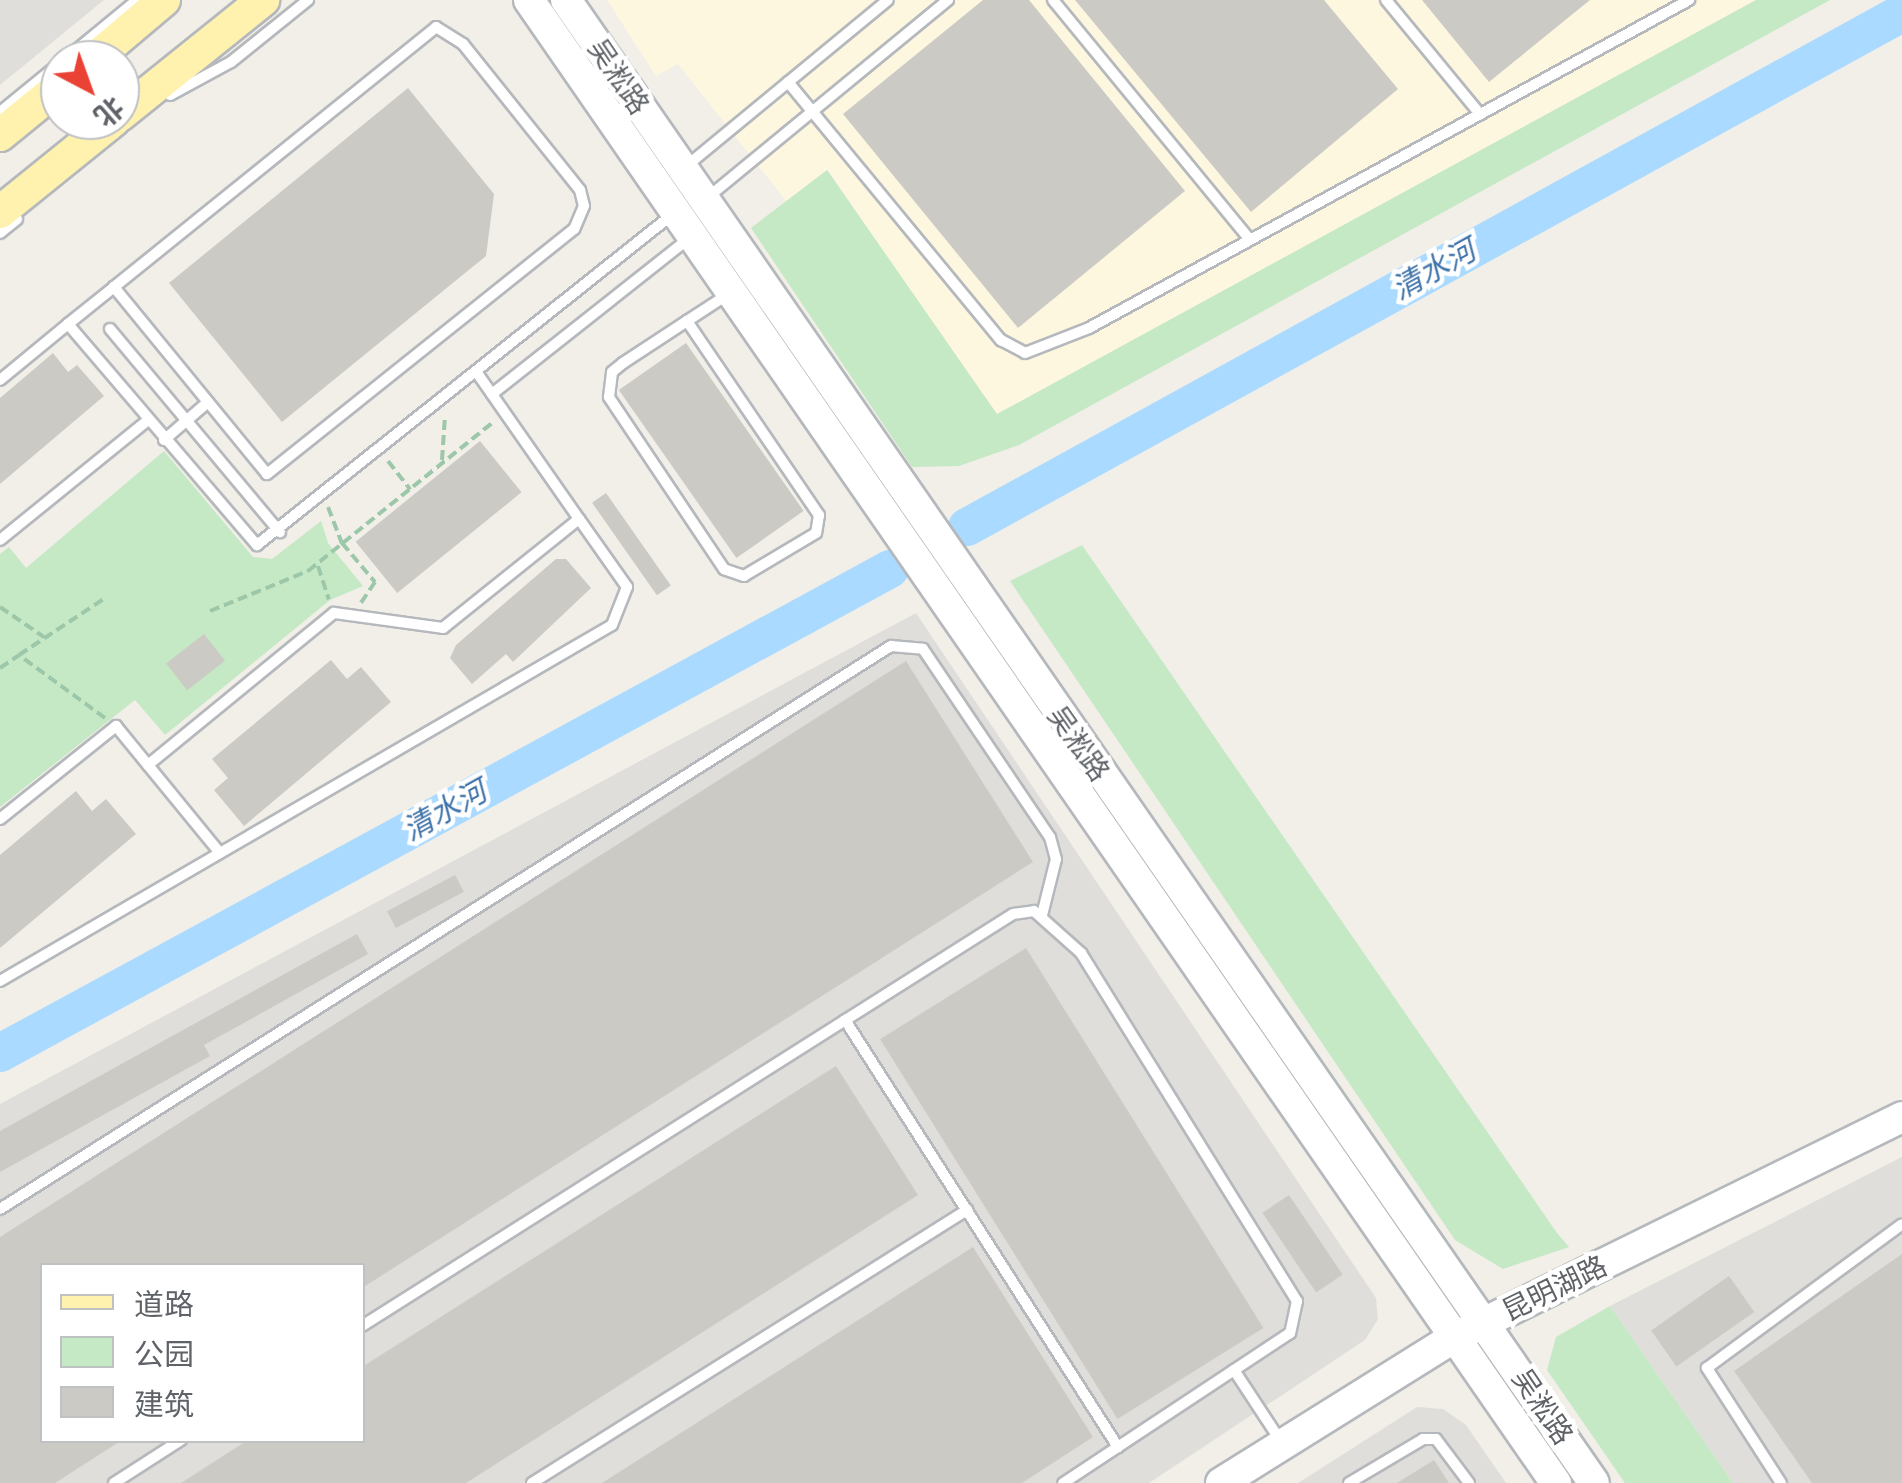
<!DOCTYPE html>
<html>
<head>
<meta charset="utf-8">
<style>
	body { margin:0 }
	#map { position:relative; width:1902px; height:1483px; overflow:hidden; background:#f1efe8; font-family:"Fira Sans","Noto Sans SC",sans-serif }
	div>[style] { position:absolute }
	.commercial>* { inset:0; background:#fef7e0 }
	.industrial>* { inset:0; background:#e0deda }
	.green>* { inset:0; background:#c5e8c5 }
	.river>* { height:38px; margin:-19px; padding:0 19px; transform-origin:19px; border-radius:19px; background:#aadaff }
	.building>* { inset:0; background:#cccac5; transform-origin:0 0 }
	.path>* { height:4px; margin-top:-2px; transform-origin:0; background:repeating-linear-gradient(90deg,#9cc7a9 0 10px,transparent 0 15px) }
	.roads { filter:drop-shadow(2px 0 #b5b8bc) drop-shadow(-2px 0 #b5b8bc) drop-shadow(0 2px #b5b8bc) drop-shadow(0 -2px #b5b8bc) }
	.lane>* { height:10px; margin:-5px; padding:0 5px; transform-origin:5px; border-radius:5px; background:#fff }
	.secondary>* { height:30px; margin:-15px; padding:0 15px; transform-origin:15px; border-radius:15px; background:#fff }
	.primary>* { height:32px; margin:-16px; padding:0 16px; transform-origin:16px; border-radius:16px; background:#fff2af }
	span { translate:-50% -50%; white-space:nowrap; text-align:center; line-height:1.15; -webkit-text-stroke:9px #fff; paint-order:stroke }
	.street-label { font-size:28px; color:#5f6368 }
	.water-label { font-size:30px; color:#4174aa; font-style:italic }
	.legend { position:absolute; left:40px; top:1263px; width:325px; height:180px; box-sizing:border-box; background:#fff; border:2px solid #bfc1c3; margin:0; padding:12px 18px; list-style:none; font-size:30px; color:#5f6368 }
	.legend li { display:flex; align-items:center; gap:20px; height:50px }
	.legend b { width:50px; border:2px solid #bfc1c3 }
	.north { position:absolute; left:40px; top:40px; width:100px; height:100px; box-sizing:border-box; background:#fff; border:2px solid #bfc1c3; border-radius:50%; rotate:139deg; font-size:28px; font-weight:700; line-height:40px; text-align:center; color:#5f6368 }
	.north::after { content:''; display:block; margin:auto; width:35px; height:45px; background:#ea4335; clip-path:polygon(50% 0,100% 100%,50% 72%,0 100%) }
</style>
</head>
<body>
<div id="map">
	<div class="commercial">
		<i style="clip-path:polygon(607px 0,1756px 0,996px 415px,828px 170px,787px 202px,678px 64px,656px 76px)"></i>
	</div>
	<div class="industrial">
		<i style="clip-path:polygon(0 0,104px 0,0 85px)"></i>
		<i style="clip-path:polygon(evenodd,916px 613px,1376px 1298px,1378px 1319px,1365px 1340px,1149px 1483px,0 1483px,0 1104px,916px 613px,42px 1266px,362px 1266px,362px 1440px,42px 1440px,42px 1266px)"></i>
		<i style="clip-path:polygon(1902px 1157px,1902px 1483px,1733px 1483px,1610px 1306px)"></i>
		<i style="clip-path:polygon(1417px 1407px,1443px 1409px,1466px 1425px,1506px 1483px,1298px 1483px)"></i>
	</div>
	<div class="green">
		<i style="clip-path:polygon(1756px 0,1830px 0,1019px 445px,959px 466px,912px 467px,751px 228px,827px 170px,997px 414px)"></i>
		<i style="clip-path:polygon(164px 451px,253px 557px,272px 559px,321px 521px,328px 543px,363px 586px,330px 600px,165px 735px,135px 700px,0 807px,0 554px,9px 547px,26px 568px)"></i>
		<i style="clip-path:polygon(1082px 545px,1557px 1233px,1569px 1247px,1503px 1269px,1455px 1240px,1010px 581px)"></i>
		<i style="clip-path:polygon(1610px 1306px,1733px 1483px,1625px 1483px,1547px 1370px,1556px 1337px)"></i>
	</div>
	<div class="river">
		<i style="left:967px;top:527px;width:1067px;rotate:-28.8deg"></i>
		<i style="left:0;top:1053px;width:1013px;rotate:-28.54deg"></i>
	</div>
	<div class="building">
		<i style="clip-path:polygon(983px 0,1029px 0,1185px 191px,1018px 328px,843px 114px)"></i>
		<i style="clip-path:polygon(1075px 0,1324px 0,1398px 89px,1251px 212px)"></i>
		<i style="clip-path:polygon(1422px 0,1590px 0,1489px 82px)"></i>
		<i style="clip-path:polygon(408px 88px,494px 194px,486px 256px,282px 422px,169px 283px)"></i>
		<i style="left:686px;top:343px;width:205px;height:82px;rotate:55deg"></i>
		<i style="clip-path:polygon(53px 353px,68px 372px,77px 365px,104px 396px,0 484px,0 398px)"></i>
		<i style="left:480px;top:441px;width:66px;height:160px;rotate:51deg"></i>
		<i style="left:606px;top:493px;width:113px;height:17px;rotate:55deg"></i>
		<i style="clip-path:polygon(556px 559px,566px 559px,591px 588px,513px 662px,506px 654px,472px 684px,450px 658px,456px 645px)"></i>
		<i style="left:204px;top:634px;width:34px;height:48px;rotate:52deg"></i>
		<i style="clip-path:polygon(331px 660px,347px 679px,361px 667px,391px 702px,244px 826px,214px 790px,228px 778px,212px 759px)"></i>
		<i style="clip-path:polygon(906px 661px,1033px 862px,362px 1288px,362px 1266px,42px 1266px,42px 1440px,122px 1440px,55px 1483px,0 1483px,0 1237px)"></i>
		<i style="clip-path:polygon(76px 791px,92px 811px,106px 799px,136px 834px,0 948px,0 855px)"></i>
		<i style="left:455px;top:875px;width:19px;height:77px;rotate:62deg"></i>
		<i style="clip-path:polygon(357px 934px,368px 954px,204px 1045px,210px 1056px,0 1172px,0 1131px)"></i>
		<i style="left:1026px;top:948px;width:448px;height:172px;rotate:58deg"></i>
		<i style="clip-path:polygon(836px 1066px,918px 1195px,466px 1483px,181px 1483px,248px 1440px,362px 1440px,362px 1367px)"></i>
		<i style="left:1289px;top:1195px;width:96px;height:32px;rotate:56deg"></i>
		<i style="clip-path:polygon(973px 1247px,1093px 1437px,1022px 1483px,602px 1483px)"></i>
		<i style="clip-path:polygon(1902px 1254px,1902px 1483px,1812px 1483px,1734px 1371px)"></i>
		<i style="left:1729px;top:1276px;width:44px;height:95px;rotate:55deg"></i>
		<i style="clip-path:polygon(1434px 1460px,1449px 1483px,1397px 1483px)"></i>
	</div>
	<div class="path">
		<i style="left:442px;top:460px;width:44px;rotate:-86.1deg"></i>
		<i style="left:388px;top:461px;width:36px;rotate:52deg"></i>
		<i style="left:328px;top:507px;width:39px;rotate:69deg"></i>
		<i style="left:342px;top:543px;width:51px;rotate:49.8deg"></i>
		<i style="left:375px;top:582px;width:27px;rotate:124deg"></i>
		<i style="left:318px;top:566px;width:35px;rotate:72deg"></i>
		<i style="left:0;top:607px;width:53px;rotate:34.3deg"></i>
		<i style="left:210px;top:611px;width:106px;rotate:-22.2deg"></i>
		<i style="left:308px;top:571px;width:238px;rotate:-38.8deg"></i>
		<i style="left:0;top:668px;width:23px;rotate:-34deg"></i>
		<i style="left:105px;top:718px;width:107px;rotate:-143.8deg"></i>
		<i style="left:19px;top:655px;width:103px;rotate:-33.5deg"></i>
	</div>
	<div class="roads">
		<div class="lane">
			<i style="left:1053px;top:0;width:310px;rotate:50.6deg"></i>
			<i style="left:1386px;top:0;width:148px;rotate:50.5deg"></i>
			<i style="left:64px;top:60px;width:94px;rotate:-39.4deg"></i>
			<i style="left:788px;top:82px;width:335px;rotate:50.5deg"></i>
			<i style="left:1001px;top:340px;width:27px;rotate:28deg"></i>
			<i style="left:1025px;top:353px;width:69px;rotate:-21.3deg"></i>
			<i style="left:1089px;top:328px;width:684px;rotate:-28.66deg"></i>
			<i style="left:170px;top:95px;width:69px;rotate:-28.4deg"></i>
			<i style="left:231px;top:62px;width:99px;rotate:-38.8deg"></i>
			<i style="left:0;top:112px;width:77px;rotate:-39.2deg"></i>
			<i style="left:684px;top:168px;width:264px;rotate:-39.5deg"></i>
			<i style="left:707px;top:198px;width:312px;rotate:-39.4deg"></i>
			<i style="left:0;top:233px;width:22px;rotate:-39deg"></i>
			<i style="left:687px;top:321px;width:235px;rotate:55.8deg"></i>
			<i style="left:819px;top:515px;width:18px;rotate:99deg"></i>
			<i style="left:816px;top:533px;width:84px;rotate:149.2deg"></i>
			<i style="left:744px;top:576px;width:21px;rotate:-161deg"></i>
			<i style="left:724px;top:569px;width:207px;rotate:-123.8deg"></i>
			<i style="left:609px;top:397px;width:25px;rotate:-83deg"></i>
			<i style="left:612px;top:372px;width:14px;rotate:-39deg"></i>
			<i style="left:623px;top:363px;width:77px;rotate:-33.3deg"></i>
			<i style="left:687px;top:321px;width:51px;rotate:-33.1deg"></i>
			<i style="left:68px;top:324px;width:291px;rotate:49.5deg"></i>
			<i style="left:257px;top:545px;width:532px;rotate:-38.51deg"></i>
			<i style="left:110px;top:329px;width:265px;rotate:50.1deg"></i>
			<i style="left:0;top:380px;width:88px;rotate:-39.5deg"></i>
			<i style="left:68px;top:324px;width:59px;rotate:-38.8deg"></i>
			<i style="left:114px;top:287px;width:414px;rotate:-38.9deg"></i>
			<i style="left:436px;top:27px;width:32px;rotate:32deg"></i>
			<i style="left:463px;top:44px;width:187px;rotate:51.3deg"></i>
			<i style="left:580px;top:190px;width:16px;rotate:76deg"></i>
			<i style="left:584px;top:206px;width:25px;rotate:113deg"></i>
			<i style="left:574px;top:229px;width:393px;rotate:141.4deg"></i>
			<i style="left:267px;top:474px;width:242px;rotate:-129.3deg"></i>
			<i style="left:492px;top:394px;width:253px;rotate:-38.3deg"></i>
			<i style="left:164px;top:440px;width:58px;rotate:-40.8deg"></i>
			<i style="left:0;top:540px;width:191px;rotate:-39deg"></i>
			<i style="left:148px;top:765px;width:240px;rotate:-39.3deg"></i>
			<i style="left:334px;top:613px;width:110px;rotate:7.8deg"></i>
			<i style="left:443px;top:628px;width:174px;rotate:-38.7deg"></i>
			<i style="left:579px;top:519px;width:178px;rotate:-124.9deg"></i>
			<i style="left:0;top:819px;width:149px;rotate:-38.7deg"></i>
			<i style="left:116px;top:726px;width:164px;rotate:50.7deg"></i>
			<i style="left:0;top:981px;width:708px;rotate:-30.19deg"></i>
			<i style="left:612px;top:625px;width:41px;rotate:-68.5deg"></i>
			<i style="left:627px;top:587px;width:83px;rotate:-125.2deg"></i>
			<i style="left:845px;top:1020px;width:507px;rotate:57.41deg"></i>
			<i style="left:0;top:1209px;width:1054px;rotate:-32.29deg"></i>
			<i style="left:891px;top:646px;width:32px;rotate:5deg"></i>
			<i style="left:923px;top:649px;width:227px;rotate:56deg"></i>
			<i style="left:1050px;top:837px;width:23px;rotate:75deg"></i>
			<i style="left:1056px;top:859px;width:58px;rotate:104deg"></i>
			<i style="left:362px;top:1326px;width:770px;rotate:-32.33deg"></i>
			<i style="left:1013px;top:914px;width:21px;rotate:-8deg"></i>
			<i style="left:1034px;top:911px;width:63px;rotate:41.8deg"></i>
			<i style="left:1081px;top:953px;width:410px;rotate:58.2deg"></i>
			<i style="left:1297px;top:1301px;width:33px;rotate:102deg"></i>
			<i style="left:1290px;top:1333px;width:272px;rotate:146.5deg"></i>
			<i style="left:1234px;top:1370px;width:87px;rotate:56.7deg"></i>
			<i style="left:114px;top:1483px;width:80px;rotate:-32.7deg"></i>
			<i style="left:532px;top:1483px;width:514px;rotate:-32.11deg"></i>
			<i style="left:1349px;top:1483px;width:86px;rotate:-30.7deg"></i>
			<i style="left:1423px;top:1439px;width:13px"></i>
			<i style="left:1436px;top:1439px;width:55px;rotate:53.1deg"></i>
			<i style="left:1781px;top:1483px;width:137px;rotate:-122.8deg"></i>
			<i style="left:1707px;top:1368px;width:242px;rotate:-36.4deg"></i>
		</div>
		<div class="secondary">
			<i style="left:529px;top:0;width:1804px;rotate:55.3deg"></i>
			<i style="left:566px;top:0;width:1804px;rotate:55.27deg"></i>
			<i style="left:1221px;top:1483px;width:276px;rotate:-32deg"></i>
			<i style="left:1455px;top:1337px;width:498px;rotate:-26.2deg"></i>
		</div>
		<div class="primary">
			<i style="left:93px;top:60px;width:93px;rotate:-40.2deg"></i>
			<i style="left:120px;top:115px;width:184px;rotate:-38.8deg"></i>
			<i style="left:0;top:135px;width:77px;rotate:-39.2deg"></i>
			<i style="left:0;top:212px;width:146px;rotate:-38.9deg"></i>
		</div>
	</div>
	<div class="street-label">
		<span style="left:618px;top:77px;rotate:56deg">吴淞路</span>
		<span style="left:1078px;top:744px;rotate:55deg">吴淞路</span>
		<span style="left:1555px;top:1289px;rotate:-26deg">昆明湖路</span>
		<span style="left:1542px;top:1407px;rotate:56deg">吴淞路</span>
	</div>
	<div class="water-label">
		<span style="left:1434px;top:270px;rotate:-29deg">清水河</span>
		<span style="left:445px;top:811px;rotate:-29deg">清水河</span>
	</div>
	<ul class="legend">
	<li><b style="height:12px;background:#fff2af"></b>道路</li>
	<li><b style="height:28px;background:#c5e8c5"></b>公园</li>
	<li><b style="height:28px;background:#cccac5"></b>建筑</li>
	</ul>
	<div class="north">北</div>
</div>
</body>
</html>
